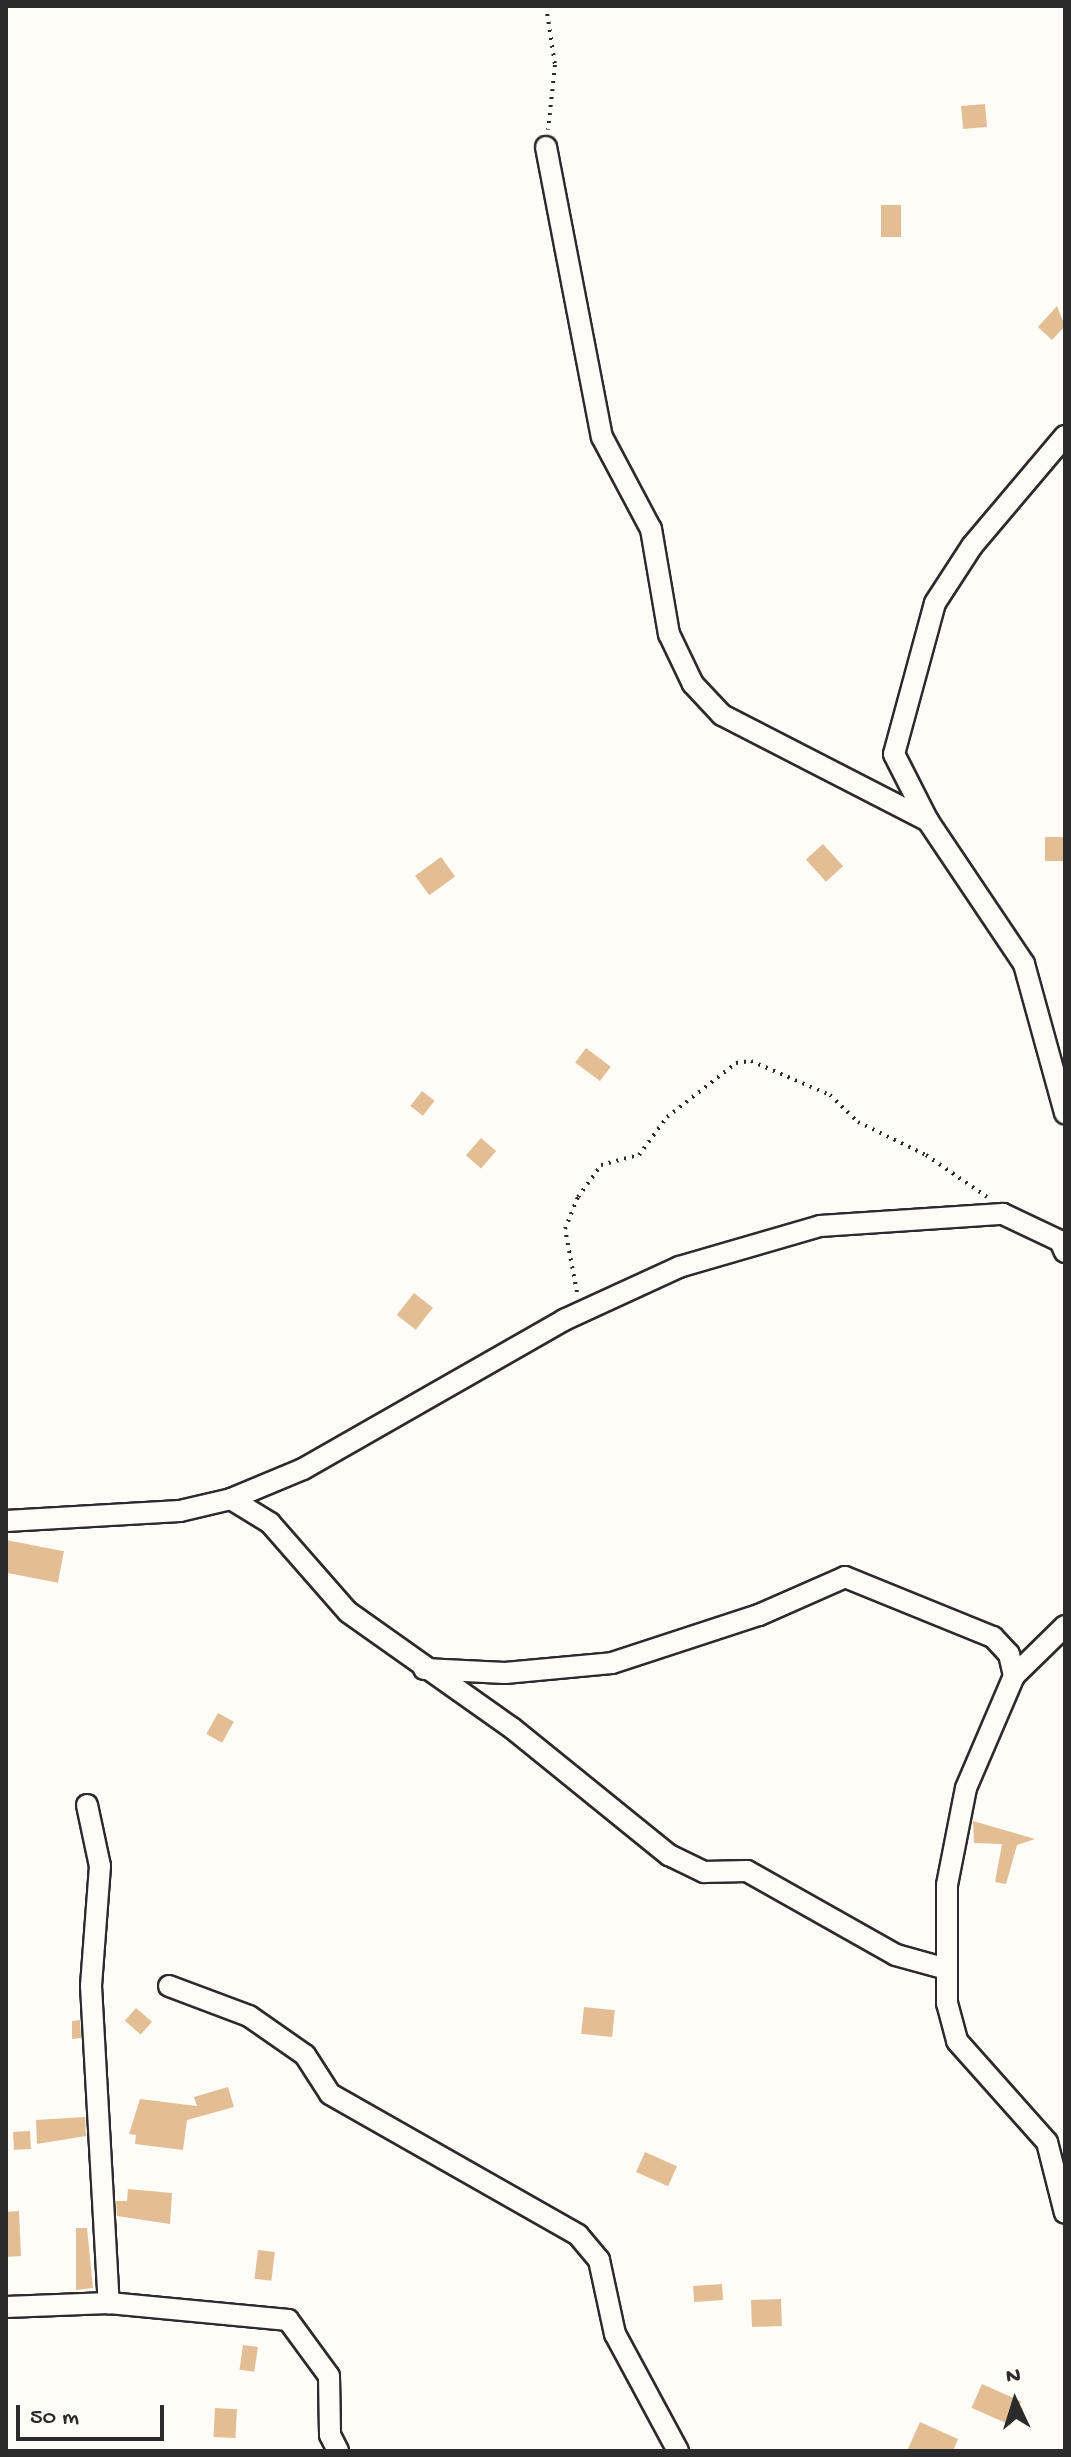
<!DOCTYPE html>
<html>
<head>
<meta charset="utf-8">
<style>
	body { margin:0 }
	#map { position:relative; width:1071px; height:2457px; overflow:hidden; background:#fdfcf7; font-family:"Gochi Hand",sans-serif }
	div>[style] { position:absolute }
	.building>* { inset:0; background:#e3be94; transform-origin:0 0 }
	.path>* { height:4px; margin-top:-2px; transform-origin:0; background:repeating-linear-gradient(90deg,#2b2b2b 0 2px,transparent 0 8px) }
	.roads { filter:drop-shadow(2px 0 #2b2b2b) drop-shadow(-2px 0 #2b2b2b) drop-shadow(0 2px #2b2b2b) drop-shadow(0 -2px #2b2b2b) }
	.street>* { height:20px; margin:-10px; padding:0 10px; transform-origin:10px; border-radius:10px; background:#fdfcf7 }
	span { translate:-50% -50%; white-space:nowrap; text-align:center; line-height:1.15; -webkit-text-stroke:7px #fdfcf7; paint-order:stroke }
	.frame { position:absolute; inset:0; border:8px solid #2b2b2b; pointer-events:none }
	.north { position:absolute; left:975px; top:2361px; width:80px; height:80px; -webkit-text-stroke:6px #fdfcf7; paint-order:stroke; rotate:356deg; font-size:22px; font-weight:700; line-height:32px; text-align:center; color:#2b2b2b }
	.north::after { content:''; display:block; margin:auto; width:28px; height:36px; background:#2b2b2b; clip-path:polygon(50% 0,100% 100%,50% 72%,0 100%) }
	.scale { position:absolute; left:16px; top:2405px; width:148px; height:36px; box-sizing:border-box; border:4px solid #2b2b2b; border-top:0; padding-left:10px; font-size:24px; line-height:28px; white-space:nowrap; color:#2b2b2b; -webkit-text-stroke:6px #fdfcf7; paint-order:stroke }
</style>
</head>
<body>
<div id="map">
	<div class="building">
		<i style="left:985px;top:104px;width:23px;height:24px;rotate:85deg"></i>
		<i style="left:881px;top:205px;width:20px;height:32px"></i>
		<i style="clip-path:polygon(1057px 306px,1065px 326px,1052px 340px,1038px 327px)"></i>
		<i style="left:1045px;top:837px;width:18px;height:24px"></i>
		<i style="left:823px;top:844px;width:30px;height:23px;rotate:48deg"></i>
		<i style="left:441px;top:857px;width:24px;height:32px;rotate:54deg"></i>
		<i style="left:586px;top:1048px;width:31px;height:18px;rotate:37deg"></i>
		<i style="left:422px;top:1091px;width:16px;height:19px;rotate:38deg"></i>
		<i style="left:481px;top:1138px;width:20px;height:23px;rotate:41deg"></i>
		<i style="left:414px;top:1293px;width:24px;height:28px;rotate:38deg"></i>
		<i style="left:6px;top:1540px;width:59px;height:32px;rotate:11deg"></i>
		<i style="left:218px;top:1713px;width:18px;height:24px;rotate:29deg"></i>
		<i style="clip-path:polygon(973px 1821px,1035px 1839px,1017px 1845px,1006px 1884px,995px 1882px,1002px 1844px,974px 1843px)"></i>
		<i style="left:584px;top:2007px;width:31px;height:27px;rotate:6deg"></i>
		<i style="left:136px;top:2008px;width:21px;height:17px;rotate:41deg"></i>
		<i style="clip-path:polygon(80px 2020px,81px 2038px,72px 2039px,72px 2021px)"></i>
		<i style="clip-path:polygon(228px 2087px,234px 2107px,187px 2120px,183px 2150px,135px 2144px,136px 2135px,129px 2134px,140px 2099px,197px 2106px,194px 2097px)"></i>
		<i style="clip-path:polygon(85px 2117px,86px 2136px,37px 2144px,36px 2120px)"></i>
		<i style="left:30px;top:2131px;width:18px;height:17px;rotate:87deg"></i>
		<i style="left:645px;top:2152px;width:35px;height:22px;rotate:24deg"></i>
		<i style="clip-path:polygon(128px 2189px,172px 2193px,170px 2224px,117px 2216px,116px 2201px,127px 2201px)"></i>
		<i style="clip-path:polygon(19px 2211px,21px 2256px,6px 2257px,6px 2212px)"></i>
		<i style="clip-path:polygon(76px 2228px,87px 2228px,93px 2288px,76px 2290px)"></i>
		<i style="left:258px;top:2250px;width:17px;height:29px;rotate:7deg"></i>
		<i style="left:722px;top:2284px;width:16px;height:29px;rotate:86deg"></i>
		<i style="left:781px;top:2299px;width:27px;height:30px;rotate:88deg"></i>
		<i style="left:243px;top:2345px;width:15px;height:25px;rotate:8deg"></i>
		<i style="left:982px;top:2384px;width:43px;height:26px;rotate:24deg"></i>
		<i style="left:215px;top:2408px;width:22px;height:29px;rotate:3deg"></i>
		<i style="clip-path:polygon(920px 2422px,958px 2439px,953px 2451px,907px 2451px)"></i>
	</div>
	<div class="path">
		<i style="left:546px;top:6px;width:60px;rotate:81.3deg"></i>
		<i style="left:555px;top:65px;width:65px;rotate:96.1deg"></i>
		<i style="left:577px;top:1292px;width:64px;rotate:-100.8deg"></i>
		<i style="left:565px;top:1229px;width:35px;rotate:-68deg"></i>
		<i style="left:578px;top:1197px;width:39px;rotate:-54deg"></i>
		<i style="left:601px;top:1165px;width:39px;rotate:-15deg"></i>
		<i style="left:639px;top:1155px;width:47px;rotate:-53.6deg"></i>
		<i style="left:667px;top:1117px;width:88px;rotate:-38deg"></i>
		<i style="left:736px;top:1063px;width:15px;rotate:-8deg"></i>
		<i style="left:751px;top:1061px;width:86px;rotate:23.3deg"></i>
		<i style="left:830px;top:1095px;width:39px;rotate:44deg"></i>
		<i style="left:858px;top:1122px;width:76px;rotate:25.9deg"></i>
		<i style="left:926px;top:1155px;width:74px;rotate:34.5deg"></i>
	</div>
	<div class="roads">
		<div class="street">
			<i style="left:546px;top:147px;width:295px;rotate:79.1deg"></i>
			<i style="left:602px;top:437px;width:104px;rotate:62deg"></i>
			<i style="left:651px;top:529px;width:107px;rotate:80.3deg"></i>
			<i style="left:669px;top:634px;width:55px;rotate:64.4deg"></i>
			<i style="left:693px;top:684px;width:42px;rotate:46.9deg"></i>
			<i style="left:722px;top:715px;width:232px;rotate:27.2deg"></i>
			<i style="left:928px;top:821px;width:172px;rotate:56.1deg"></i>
			<i style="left:1024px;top:964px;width:155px;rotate:74.6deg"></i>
			<i style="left:928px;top:821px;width:75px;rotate:-116.9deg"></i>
			<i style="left:894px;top:754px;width:156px;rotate:-74.8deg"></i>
			<i style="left:935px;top:603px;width:68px;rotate:-57deg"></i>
			<i style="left:972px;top:546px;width:144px;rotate:-49.8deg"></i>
			<i style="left:231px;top:1499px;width:46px;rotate:31.6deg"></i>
			<i style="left:270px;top:1523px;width:118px;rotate:48.8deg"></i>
			<i style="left:348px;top:1612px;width:201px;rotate:35.3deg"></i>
			<i style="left:512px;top:1728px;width:202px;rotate:39deg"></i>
			<i style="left:669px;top:1855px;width:39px;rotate:26deg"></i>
			<i style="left:704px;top:1872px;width:43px;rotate:-1.3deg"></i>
			<i style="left:747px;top:1871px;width:171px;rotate:29.4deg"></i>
			<i style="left:896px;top:1955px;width:53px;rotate:15.4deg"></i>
			<i style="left:6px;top:1521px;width:174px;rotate:-3.3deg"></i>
			<i style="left:180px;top:1511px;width:52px;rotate:-13.2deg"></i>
			<i style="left:231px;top:1499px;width:78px;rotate:-22.6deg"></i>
			<i style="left:303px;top:1469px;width:301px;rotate:-29.7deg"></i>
			<i style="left:564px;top:1320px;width:127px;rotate:-24.7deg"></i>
			<i style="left:679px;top:1267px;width:147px;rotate:-16.2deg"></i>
			<i style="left:820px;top:1226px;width:183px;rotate:-3.8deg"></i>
			<i style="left:1003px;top:1214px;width:63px;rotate:25.3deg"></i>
			<i style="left:1060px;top:1241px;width:12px;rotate:66deg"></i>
			<i style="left:1065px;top:1626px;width:71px;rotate:135.6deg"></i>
			<i style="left:1014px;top:1676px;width:122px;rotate:113.2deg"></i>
			<i style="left:966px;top:1788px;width:99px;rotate:101.1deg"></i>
			<i style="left:947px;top:1885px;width:118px;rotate:90deg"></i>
			<i style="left:947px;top:2003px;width:39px;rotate:75deg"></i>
			<i style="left:957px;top:2041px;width:135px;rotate:48.3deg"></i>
			<i style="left:1047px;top:2142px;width:73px;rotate:75.8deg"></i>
			<i style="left:424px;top:1669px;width:81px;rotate:2.8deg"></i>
			<i style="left:505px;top:1673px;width:107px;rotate:-5.3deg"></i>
			<i style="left:612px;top:1663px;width:155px;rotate:-18.1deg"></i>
			<i style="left:759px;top:1615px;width:94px;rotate:-23.8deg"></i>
			<i style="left:845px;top:1577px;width:160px;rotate:22.1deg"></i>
			<i style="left:993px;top:1637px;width:23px;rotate:47deg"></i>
			<i style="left:1009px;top:1654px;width:23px;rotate:77deg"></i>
			<i style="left:87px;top:1805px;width:62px;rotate:78deg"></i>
			<i style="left:100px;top:1866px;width:120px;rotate:94.3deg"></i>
			<i style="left:91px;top:1986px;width:318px;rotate:86.8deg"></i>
			<i style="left:169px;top:1986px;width:85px;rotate:20.6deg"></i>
			<i style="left:249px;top:2016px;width:68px;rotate:34.9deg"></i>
			<i style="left:305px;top:2055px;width:46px;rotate:57.3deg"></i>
			<i style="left:330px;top:2094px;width:285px;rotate:29.6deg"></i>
			<i style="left:578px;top:2235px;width:33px;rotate:50deg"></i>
			<i style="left:599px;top:2260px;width:76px;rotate:77.8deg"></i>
			<i style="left:615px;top:2334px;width:133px;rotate:61.7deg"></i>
			<i style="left:6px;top:2307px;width:103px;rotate:-2.2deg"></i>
			<i style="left:109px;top:2303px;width:180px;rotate:5.4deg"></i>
			<i style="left:288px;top:2320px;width:69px;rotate:53.8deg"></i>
			<i style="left:329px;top:2376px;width:59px;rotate:89deg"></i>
			<i style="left:330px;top:2435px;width:18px;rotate:63deg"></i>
		</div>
	</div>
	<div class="frame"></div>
	<div class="north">N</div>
	<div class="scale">50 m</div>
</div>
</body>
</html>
